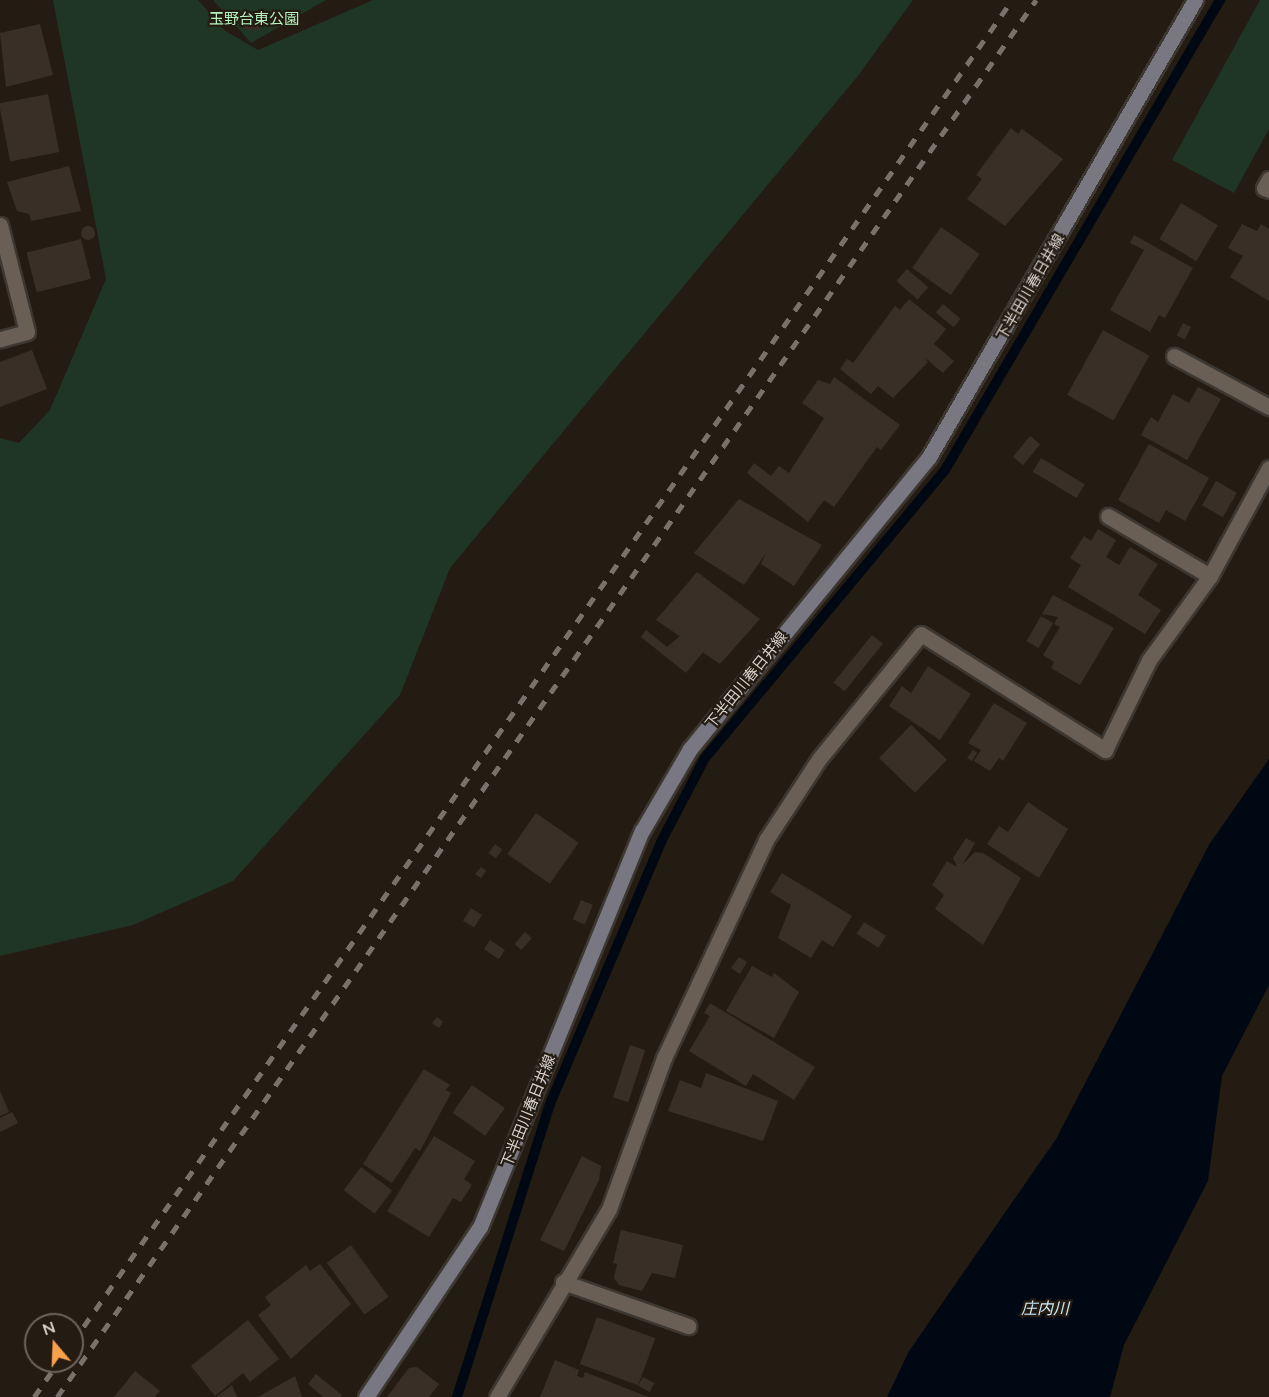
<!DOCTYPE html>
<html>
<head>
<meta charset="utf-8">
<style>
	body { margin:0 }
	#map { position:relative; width:1269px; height:1397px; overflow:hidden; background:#241c12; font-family:Lato,"Noto Sans JP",sans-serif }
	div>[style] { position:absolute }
	.green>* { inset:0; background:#1e3623 }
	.water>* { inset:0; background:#000913 }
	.stream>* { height:10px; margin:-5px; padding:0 5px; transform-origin:5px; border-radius:5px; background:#000913 }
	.building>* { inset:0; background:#3a2f26; transform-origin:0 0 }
	.round { border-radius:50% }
	.roads { filter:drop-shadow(2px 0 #3d3731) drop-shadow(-2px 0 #3d3731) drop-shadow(0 2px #3d3731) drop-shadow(0 -2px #3d3731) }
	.street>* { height:15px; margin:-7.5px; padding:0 7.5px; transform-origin:7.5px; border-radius:7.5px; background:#695f54 }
	.secondary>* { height:15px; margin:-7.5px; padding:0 7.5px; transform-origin:7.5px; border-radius:7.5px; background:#787782 }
	.rail>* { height:4.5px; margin-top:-2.25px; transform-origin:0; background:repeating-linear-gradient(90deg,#79726a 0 10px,transparent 0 20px) }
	span { translate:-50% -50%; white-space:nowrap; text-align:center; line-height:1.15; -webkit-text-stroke:4.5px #241c12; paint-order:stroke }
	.park-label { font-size:15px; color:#b5f2c0 }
	.street-label { font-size:15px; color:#d7d1cb }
	.water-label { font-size:16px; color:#cdeaf9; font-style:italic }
	.north { position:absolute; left:24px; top:1313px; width:60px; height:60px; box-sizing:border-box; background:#241c12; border:2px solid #6c645c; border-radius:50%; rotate:341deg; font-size:16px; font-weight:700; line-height:24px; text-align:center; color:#d7d1cb }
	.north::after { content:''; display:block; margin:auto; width:21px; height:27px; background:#f9a04d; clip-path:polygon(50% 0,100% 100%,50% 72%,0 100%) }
</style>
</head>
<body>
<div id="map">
	<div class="green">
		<i style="clip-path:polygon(53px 0,198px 0,224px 30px,258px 50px,373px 0,913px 0,857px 77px,450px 568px,400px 695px,233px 881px,133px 925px,0 956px,0 438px,19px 443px,50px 410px,106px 279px)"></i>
		<i style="clip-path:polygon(213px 0,326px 0,251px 43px)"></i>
		<i style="clip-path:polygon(1260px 0,1269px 0,1269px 129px,1234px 193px,1172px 160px)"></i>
	</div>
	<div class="water">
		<i style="clip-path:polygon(1269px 759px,1269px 985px,1222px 1076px,1208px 1181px,1124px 1345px,1110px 1397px,887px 1397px,909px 1351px,1056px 1139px,1210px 843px)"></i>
	</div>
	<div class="stream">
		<i style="left:457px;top:1397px;width:307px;rotate:-72.4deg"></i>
		<i style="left:550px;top:1104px;width:285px;rotate:-67deg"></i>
		<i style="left:661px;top:842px;width:95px;rotate:-62.4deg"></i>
		<i style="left:705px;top:758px;width:375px;rotate:-50.2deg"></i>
		<i style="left:945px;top:470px;width:545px;rotate:-59.67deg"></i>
	</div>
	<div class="building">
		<i style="left:244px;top:13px;width:17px;height:16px;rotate:3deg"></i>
		<i style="clip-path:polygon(40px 24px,53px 75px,6px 87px,0 33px)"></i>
		<i style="left:48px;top:94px;width:59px;height:50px;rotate:79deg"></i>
		<i style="clip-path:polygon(1011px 128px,1018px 134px,1022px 129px,1063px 159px,1005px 226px,967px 199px,982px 179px,976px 175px)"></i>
		<i style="clip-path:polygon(69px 166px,81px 211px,31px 221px,29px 214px,17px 211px,7px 182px)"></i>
		<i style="left:1181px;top:203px;width:43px;height:42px;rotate:31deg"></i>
		<i style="clip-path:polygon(1242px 224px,1257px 231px,1261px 224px,1269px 229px,1269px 301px,1230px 277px,1243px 256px,1228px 248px)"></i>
		<i class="round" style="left:81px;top:226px;width:14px;height:14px"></i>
		<i style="left:941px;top:227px;width:47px;height:50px;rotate:35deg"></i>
		<i style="clip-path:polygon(1134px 235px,1193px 268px,1165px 318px,1159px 315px,1150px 332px,1110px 310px,1144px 250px,1130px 243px)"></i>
		<i style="left:81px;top:239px;width:41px;height:56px;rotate:76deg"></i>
		<i style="left:907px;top:269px;width:28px;height:16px;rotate:41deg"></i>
		<i style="clip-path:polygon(909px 299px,946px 329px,934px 344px,954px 361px,943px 373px,924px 357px,928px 362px,893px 398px,878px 386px,871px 394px,840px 369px,847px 359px,853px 363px,895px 306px,900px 310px)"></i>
		<i style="left:943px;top:304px;width:23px;height:11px;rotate:40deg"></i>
		<i style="left:1183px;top:323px;width:9px;height:14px;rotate:27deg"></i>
		<i style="left:1103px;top:330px;width:53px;height:74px;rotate:29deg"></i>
		<i style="clip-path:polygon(32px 350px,47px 389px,0 407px,0 362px)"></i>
		<i style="clip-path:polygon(834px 377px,900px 425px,881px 450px,877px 447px,834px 507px,824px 500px,808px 522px,747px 473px,754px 463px,771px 476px,779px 466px,789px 473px,824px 418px,802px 403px,818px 380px,830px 384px)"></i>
		<i style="clip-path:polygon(1198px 387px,1221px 399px,1187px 460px,1141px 435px,1151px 417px,1158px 422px,1173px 394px,1189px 403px)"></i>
		<i style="left:1030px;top:436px;width:13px;height:27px;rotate:39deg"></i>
		<i style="clip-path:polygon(1149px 444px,1209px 478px,1185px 521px,1166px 510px,1159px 523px,1118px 500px)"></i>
		<i style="left:1041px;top:458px;width:51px;height:16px;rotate:31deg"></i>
		<i style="left:1216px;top:481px;width:24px;height:28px;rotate:30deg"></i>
		<i style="clip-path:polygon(739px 499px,822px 545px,794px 586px,761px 564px,766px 553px,744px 585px,694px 553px)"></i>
		<i style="clip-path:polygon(1098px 529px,1116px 540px,1106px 557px,1119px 565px,1130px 547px,1158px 564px,1138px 595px,1161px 610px,1145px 634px,1068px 587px,1081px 565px,1070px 558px,1084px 536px,1091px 541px)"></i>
		<i style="clip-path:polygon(697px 572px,760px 619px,720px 664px,656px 620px)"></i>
		<i style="clip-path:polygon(1053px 595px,1114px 628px,1080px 685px,1051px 668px,1054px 662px,1043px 655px,1060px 627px,1054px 624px,1058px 617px,1042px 614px)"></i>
		<i style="left:1041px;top:616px;width:14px;height:29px;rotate:30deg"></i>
		<i style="clip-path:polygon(646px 630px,667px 647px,681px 635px,703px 652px,686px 673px,641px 637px)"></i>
		<i style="left:872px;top:635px;width:14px;height:61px;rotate:39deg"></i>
		<i style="clip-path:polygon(928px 666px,971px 694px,940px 740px,889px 706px,902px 686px,911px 693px)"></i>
		<i style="clip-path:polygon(994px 703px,1027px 723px,1003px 761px,999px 758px,990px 771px,974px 761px,981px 750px,968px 743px)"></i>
		<i style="left:911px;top:725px;width:50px;height:46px;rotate:44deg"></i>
		<i style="clip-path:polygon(973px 750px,977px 753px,972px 761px,967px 758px)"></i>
		<i style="clip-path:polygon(1028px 802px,1068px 829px,1039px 878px,987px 844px,999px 826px,1008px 832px)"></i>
		<i style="left:536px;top:813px;width:52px;height:50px;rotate:35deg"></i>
		<i style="clip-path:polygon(966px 838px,975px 843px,962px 865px,975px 852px,983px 853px,1021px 878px,983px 945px,935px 909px,944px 895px,932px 885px,947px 861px,957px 867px,953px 858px)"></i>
		<i style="left:495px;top:844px;width:9px;height:11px;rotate:36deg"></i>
		<i style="clip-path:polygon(481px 867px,486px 871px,481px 878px,475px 874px)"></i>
		<i style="clip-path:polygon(782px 873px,852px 916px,833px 947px,822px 940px,811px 958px,778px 938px,791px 905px,770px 892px)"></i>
		<i style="left:581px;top:900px;width:13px;height:21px;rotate:23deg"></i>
		<i style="left:471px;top:908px;width:13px;height:15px;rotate:32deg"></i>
		<i style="left:864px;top:922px;width:26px;height:14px;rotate:32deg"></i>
		<i style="left:525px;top:932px;width:9px;height:16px;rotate:41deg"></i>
		<i style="left:490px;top:940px;width:18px;height:11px;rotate:34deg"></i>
		<i style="clip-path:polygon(739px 957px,747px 962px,740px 974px,731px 968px)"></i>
		<i style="clip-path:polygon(752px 966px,772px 977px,774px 973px,799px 992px,774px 1038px,726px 1011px)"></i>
		<i style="clip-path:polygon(710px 1003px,815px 1067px,794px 1100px,753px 1074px,746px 1086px,689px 1051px,710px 1016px,704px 1013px)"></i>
		<i style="clip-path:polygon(437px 1017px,443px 1022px,439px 1028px,432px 1023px)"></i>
		<i style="left:630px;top:1045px;width:16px;height:55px;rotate:18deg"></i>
		<i style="clip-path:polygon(424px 1069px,450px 1085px,446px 1090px,451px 1093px,420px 1151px,415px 1148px,392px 1183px,363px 1164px)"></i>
		<i style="clip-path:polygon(706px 1073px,778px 1101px,763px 1141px,668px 1111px,680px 1080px,701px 1088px)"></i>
		<i style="left:472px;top:1085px;width:40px;height:34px;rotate:35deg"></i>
		<i style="clip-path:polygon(0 1091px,9px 1112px,0 1116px)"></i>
		<i style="clip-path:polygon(12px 1112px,18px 1123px,0 1132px,0 1118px)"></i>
		<i style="clip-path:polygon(434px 1136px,475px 1161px,464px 1179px,472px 1185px,461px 1202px,453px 1198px,429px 1237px,387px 1211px)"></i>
		<i style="clip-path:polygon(582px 1156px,601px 1166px,599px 1180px,564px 1251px,540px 1240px)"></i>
		<i style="left:361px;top:1167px;width:39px;height:29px;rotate:37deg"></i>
		<i style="clip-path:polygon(621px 1230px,683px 1245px,675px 1278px,652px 1273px,642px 1291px,619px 1285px,614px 1278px,617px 1264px,613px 1263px)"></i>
		<i style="left:351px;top:1245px;width:64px;height:30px;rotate:54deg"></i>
		<i style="clip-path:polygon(320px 1264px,351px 1304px,291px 1359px,258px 1315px,271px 1305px,265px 1297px,306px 1265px,310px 1271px)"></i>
		<i style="left:597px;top:1317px;width:62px;height:50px;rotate:20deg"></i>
		<i style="clip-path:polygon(248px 1320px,279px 1359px,250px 1382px,243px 1373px,215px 1396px,191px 1366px)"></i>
		<i style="clip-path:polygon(555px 1360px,579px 1370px,577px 1376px,583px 1378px,585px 1372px,648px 1397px,540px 1397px)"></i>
		<i style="clip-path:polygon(417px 1367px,439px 1384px,429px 1397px,387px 1397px,409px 1368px)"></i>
		<i style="clip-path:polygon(135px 1371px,160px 1391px,155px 1397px,114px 1397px)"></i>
		<i style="clip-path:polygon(316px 1374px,342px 1395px,340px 1397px,323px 1397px,308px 1384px)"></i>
		<i style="clip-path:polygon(295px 1376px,302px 1397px,258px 1397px)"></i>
		<i style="left:643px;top:1377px;width:13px;height:10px;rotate:29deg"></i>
		<i style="clip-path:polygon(232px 1385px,237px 1397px,216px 1397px)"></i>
	</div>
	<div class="roads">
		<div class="street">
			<i style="left:1269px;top:179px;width:10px;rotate:119deg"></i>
			<i style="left:1264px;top:188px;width:5px;rotate:22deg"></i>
			<i style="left:0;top:225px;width:110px;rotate:75.8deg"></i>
			<i style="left:27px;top:332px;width:28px;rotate:165deg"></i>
			<i style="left:1174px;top:356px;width:108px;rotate:28.2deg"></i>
			<i style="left:1108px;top:516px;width:118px;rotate:30.5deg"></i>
			<i style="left:563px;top:1282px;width:133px;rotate:19.4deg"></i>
			<i style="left:497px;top:1397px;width:219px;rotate:-59.2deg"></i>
			<i style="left:609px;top:1209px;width:161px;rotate:-70deg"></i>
			<i style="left:664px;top:1058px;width:241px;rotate:-64.9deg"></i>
			<i style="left:766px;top:840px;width:97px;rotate:-56.8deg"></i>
			<i style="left:819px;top:759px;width:161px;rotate:-50.8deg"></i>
			<i style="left:921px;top:634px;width:218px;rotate:32.2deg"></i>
			<i style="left:1105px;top:750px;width:100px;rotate:-63.9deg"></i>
			<i style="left:1149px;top:660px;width:104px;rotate:-54deg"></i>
			<i style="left:1210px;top:576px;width:123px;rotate:-61.4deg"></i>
		</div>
		<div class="secondary">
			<i style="left:366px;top:1397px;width:205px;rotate:-56.2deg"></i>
			<i style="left:480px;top:1227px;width:428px;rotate:-67.8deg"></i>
			<i style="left:642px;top:831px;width:95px;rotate:-59.7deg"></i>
			<i style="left:690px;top:749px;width:377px;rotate:-50.7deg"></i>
			<i style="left:929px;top:457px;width:529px;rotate:-59.8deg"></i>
		</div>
	</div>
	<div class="rail">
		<i style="left:72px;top:1343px;width:1639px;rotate:-55.01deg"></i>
		<i style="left:34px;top:1397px;width:44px;rotate:-55.2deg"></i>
		<i style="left:57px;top:1397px;width:1706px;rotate:-54.98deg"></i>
	</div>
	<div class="park-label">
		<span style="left:254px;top:19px">玉野台東公園</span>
	</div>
	<div class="street-label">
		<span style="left:1030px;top:287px;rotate:-60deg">下半田川春日井線</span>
		<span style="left:746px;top:680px;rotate:-51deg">下半田川春日井線</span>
		<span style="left:528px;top:1111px;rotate:-68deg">下半田川春日井線</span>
	</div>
	<div class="water-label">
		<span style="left:1045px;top:1308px">庄内川</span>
	</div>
	<div class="north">N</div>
</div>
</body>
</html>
